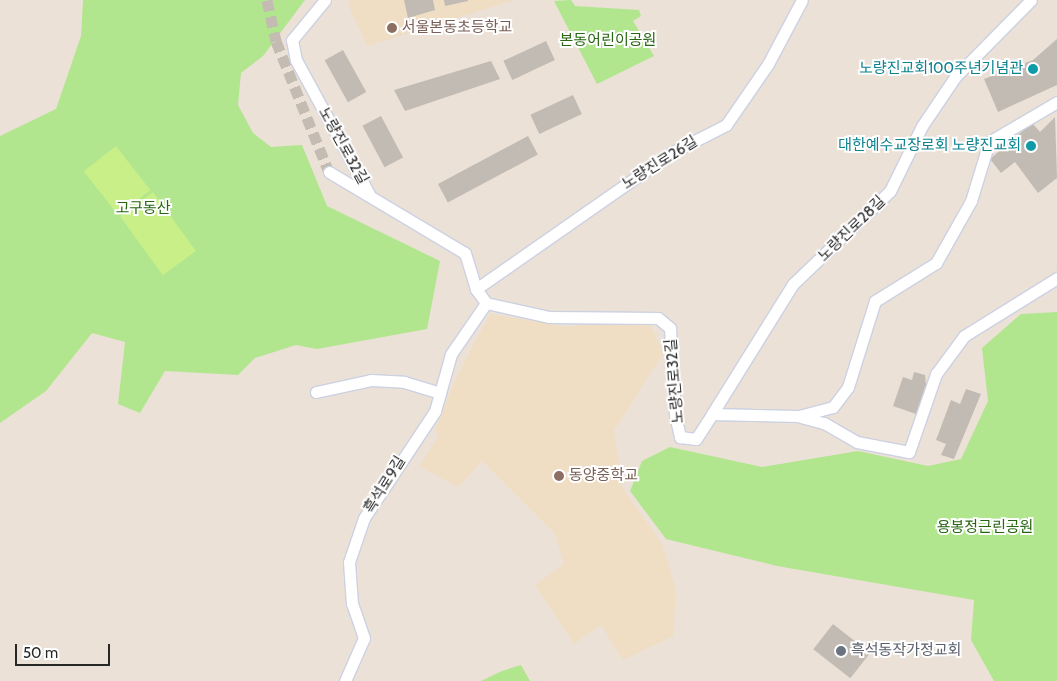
<!DOCTYPE html>
<html>
<head>
<meta charset="utf-8">
<style>
	body { margin:0 }
	#map { position:relative; width:1057px; height:681px; overflow:hidden; background:#ebe1d6; font-family:Cabin,"Noto Sans KR",sans-serif }
	div>[style] { position:absolute }
	.education>* { inset:0; background:#efdec4 }
	.green>* { inset:0; background:#b1e68e }
	.pitch>* { inset:0; background:#c9ef88; transform-origin:0 0 }
	.building>* { inset:0; background:#c2bbb4; transform-origin:0 0 }
	.street-tunnel>* { height:11px; margin-top:-5.5px; transform-origin:0; background:repeating-linear-gradient(90deg,#c4bcb3 0 11px,transparent 0 16.5px) }
	.roads { filter:drop-shadow(1px 0 #ccd1e2) drop-shadow(-1px 0 #ccd1e2) drop-shadow(0 1px #ccd1e2) drop-shadow(0 -1px #ccd1e2) }
	.street>* { height:11px; margin:-5.5px; padding:0 5.5px; transform-origin:5.5px; border-radius:5.5px; background:#fff }
	.dots>* { width:14px; height:14px; translate:-50% -50%; box-sizing:border-box; border:2px solid #fff; border-radius:50% }
	span { translate:-50% -50%; white-space:nowrap; text-align:center; line-height:1.15; -webkit-text-stroke:4px #fff; paint-order:stroke }
	.education-label { font-size:15px; color:#785e54 }
	.left { translate:0 -50%; text-align:left }
	.park-label { font-size:15px; color:#296614 }
	.culture-label { font-size:15px; color:#0d838f }
	.right { translate:-100% -50%; text-align:right }
	.street-label { font-size:15px; color:#272727 }
	.worship-label { font-size:15px; color:#5b616d }
	.scale { position:absolute; left:15px; top:644px; width:95px; height:22px; box-sizing:border-box; border:2px solid #272727; border-top:0; padding-left:6px; font-size:15px; line-height:18px; white-space:nowrap; color:#272727; -webkit-text-stroke:4px #fff; paint-order:stroke }
</style>
</head>
<body>
<div id="map">
	<div class="education">
		<i style="clip-path:polygon(352px 0,514px 0,367px 46px,348px 4px)"></i>
		<i style="clip-path:polygon(490px 314px,569px 327px,614px 319px,651px 326px,663px 353px,614px 431px,622px 487px,662px 544px,676px 590px,673px 636px,623px 660px,601px 625px,574px 644px,535px 585px,564px 564px,555px 534px,482px 461px,458px 487px,419px 466px,439px 436px,435px 430px,456px 378px)"></i>
	</div>
	<div class="green">
		<i style="clip-path:polygon(83px 0,305px 0,263px 56px,241px 73px,238px 105px,253px 133px,271px 147px,302px 145px,327px 206px,440px 261px,427px 329px,317px 349px,296px 345px,255px 358px,238px 375px,165px 371px,140px 413px,118px 404px,125px 342px,92px 333px,46px 391px,0 423px,0 136px,56px 109px,81px 36px)"></i>
		<i style="clip-path:polygon(571px 0,575px 6px,639px 10px,641px 16px,633px 21px,654px 56px,597px 84px,554px 1px)"></i>
		<i style="clip-path:polygon(1057px 312px,1057px 681px,994px 681px,971px 640px,974px 600px,777px 566px,666px 539px,630px 491px,642px 461px,670px 447px,762px 467px,858px 451px,928px 466px,961px 459px,988px 401px,982px 348px,1021px 314px)"></i>
		<i style="clip-path:polygon(521px 665px,530px 681px,481px 681px,502px 671px)"></i>
	</div>
	<div class="pitch">
		<i style="left:116px;top:146px;width:56px;height:41px;rotate:52deg"></i>
		<i style="left:153px;top:192px;width:73px;height:41px;rotate:54deg"></i>
	</div>
	<div class="building">
		<i style="clip-path:polygon(404px 0,433px 0,435px 10px,408px 18px)"></i>
		<i style="clip-path:polygon(444px 0,468px 0,468px 1px,445px 6px)"></i>
		<i style="clip-path:polygon(1057px 39px,1057px 85px,998px 112px,984px 79px,1033px 60px)"></i>
		<i style="left:546px;top:41px;width:21px;height:47px;rotate:65deg"></i>
		<i style="left:343px;top:50px;width:48px;height:21px;rotate:61deg"></i>
		<i style="clip-path:polygon(491px 61px,500px 79px,405px 111px,394px 90px)"></i>
		<i style="left:573px;top:95px;width:21px;height:47px;rotate:65deg"></i>
		<i style="left:381px;top:116px;width:47px;height:21px;rotate:62deg"></i>
		<i style="clip-path:polygon(1055px 117px,1057px 178px,1038px 193px,1015px 162px,1001px 173px,990px 159px,1032px 123px,1040px 132px)"></i>
		<i style="left:528px;top:136px;width:21px;height:102px;rotate:62deg"></i>
		<i style="clip-path:polygon(914px 372px,925px 375px,926px 385px,916px 414px,893px 406px,903px 377px,912px 380px)"></i>
		<i style="clip-path:polygon(966px 389px,981px 394px,954px 459px,941px 455px,946px 444px,936px 440px,951px 400px,960px 404px)"></i>
		<i style="left:833px;top:624px;width:47px;height:32px;rotate:38deg"></i>
	</div>
	<div class="street-tunnel">
		<i style="left:267px;top:0;width:42px;rotate:77.6deg"></i>
		<i style="left:276px;top:41px;width:141px;rotate:68deg"></i>
	</div>
	<div class="roads">
		<div class="street">
			<i style="left:325px;top:0;width:52px;rotate:129.5deg"></i>
			<i style="left:292px;top:40px;width:20px;rotate:79deg"></i>
			<i style="left:296px;top:60px;width:155px;rotate:61.4deg"></i>
			<i style="left:329px;top:172px;width:158px;rotate:30.8deg"></i>
			<i style="left:465px;top:253px;width:38px;rotate:73deg"></i>
			<i style="left:476px;top:289px;width:17px;rotate:54deg"></i>
			<i style="left:486px;top:303px;width:65px;rotate:12.5deg"></i>
			<i style="left:549px;top:317px;width:109px;rotate:0.5deg"></i>
			<i style="left:658px;top:318px;width:16px;rotate:40deg"></i>
			<i style="left:670px;top:328px;width:87px;rotate:86.7deg"></i>
			<i style="left:675px;top:415px;width:23px;rotate:77deg"></i>
			<i style="left:680px;top:437px;width:16px;rotate:7deg"></i>
			<i style="left:696px;top:439px;width:30px;rotate:-57deg"></i>
			<i style="left:712px;top:414px;width:85px;rotate:1.3deg"></i>
			<i style="left:797px;top:416px;width:28px;rotate:15deg"></i>
			<i style="left:824px;top:423px;width:38px;rotate:30deg"></i>
			<i style="left:857px;top:442px;width:53px;rotate:10.9deg"></i>
			<i style="left:909px;top:452px;width:83px;rotate:-70.9deg"></i>
			<i style="left:936px;top:374px;width:47px;rotate:-53.6deg"></i>
			<i style="left:964px;top:336px;width:110px;rotate:-31.9deg"></i>
			<i style="left:476px;top:289px;width:238px;rotate:-34.9deg"></i>
			<i style="left:671px;top:153px;width:62px;rotate:-27deg"></i>
			<i style="left:726px;top:125px;width:74px;rotate:-55.5deg"></i>
			<i style="left:768px;top:64px;width:72px;rotate:-62deg"></i>
			<i style="left:316px;top:392px;width:56px;rotate:-12.3deg"></i>
			<i style="left:371px;top:380px;width:33px;rotate:3deg"></i>
			<i style="left:404px;top:382px;width:38px;rotate:17deg"></i>
			<i style="left:712px;top:414px;width:153px;rotate:-58.1deg"></i>
			<i style="left:793px;top:284px;width:134px;rotate:-43.8deg"></i>
			<i style="left:890px;top:191px;width:72px;rotate:-63.8deg"></i>
			<i style="left:922px;top:126px;width:59px;rotate:-56deg"></i>
			<i style="left:955px;top:77px;width:108px;rotate:-45.4deg"></i>
			<i style="left:799px;top:416px;width:35px;rotate:-15deg"></i>
			<i style="left:833px;top:407px;width:25px;rotate:-53deg"></i>
			<i style="left:848px;top:387px;width:90px;rotate:-72.6deg"></i>
			<i style="left:875px;top:301px;width:72px;rotate:-31.9deg"></i>
			<i style="left:936px;top:263px;width:71px;rotate:-60.6deg"></i>
			<i style="left:971px;top:201px;width:62px;rotate:-73deg"></i>
			<i style="left:989px;top:142px;width:79px;rotate:-30.5deg"></i>
			<i style="left:345px;top:681px;width:47px;rotate:-66.2deg"></i>
			<i style="left:364px;top:638px;width:36px;rotate:-109deg"></i>
			<i style="left:352px;top:604px;width:42px;rotate:-94.1deg"></i>
			<i style="left:349px;top:562px;width:46px;rotate:-71.2deg"></i>
			<i style="left:364px;top:518px;width:128px;rotate:-56.4deg"></i>
			<i style="left:435px;top:411px;width:59px;rotate:-74.3deg"></i>
			<i style="left:451px;top:354px;width:62px;rotate:-55.5deg"></i>
		</div>
	</div>
	<div class="dots">
		<i style="left:392px;top:28px;background:#8d6e63"></i>
		<i style="left:1033px;top:69px;background:#0f9aa8"></i>
		<i style="left:1031px;top:146px;background:#0f9aa8"></i>
		<i style="left:559px;top:476px;background:#8d6e63"></i>
		<i style="left:841px;top:651px;background:#6b7280"></i>
	</div>
	<div class="education-label">
		<span class="left" style="left:402px;top:28px">서울본동초등학교</span>
		<span class="left" style="left:569px;top:476px">동양중학교</span>
	</div>
	<div class="park-label">
		<span style="left:608px;top:41px">본동어린이공원</span>
		<span style="left:143px;top:209px">고구동산</span>
		<span style="left:985px;top:528px">용봉정근린공원</span>
	</div>
	<div class="culture-label">
		<span class="right" style="left:1023px;top:69px">노량진교회100주년기념관</span>
		<span class="right" style="left:1021px;top:146px">대한예수교장로회 노량진교회</span>
	</div>
	<div class="street-label">
		<span style="left:343px;top:146px;rotate:61deg">노량진로32길</span>
		<span style="left:660px;top:163px;rotate:-32deg">노량진로26길</span>
		<span style="left:852px;top:229px;rotate:-44deg">노량진로28길</span>
		<span style="left:675px;top:381px;rotate:-95deg">노량진로32길</span>
		<span style="left:385px;top:485px;rotate:-58deg">흑석로9길</span>
	</div>
	<div class="worship-label">
		<span class="left" style="left:851px;top:651px">흑석동작가정교회</span>
	</div>
	<div class="scale">50 m</div>
</div>
</body>
</html>
